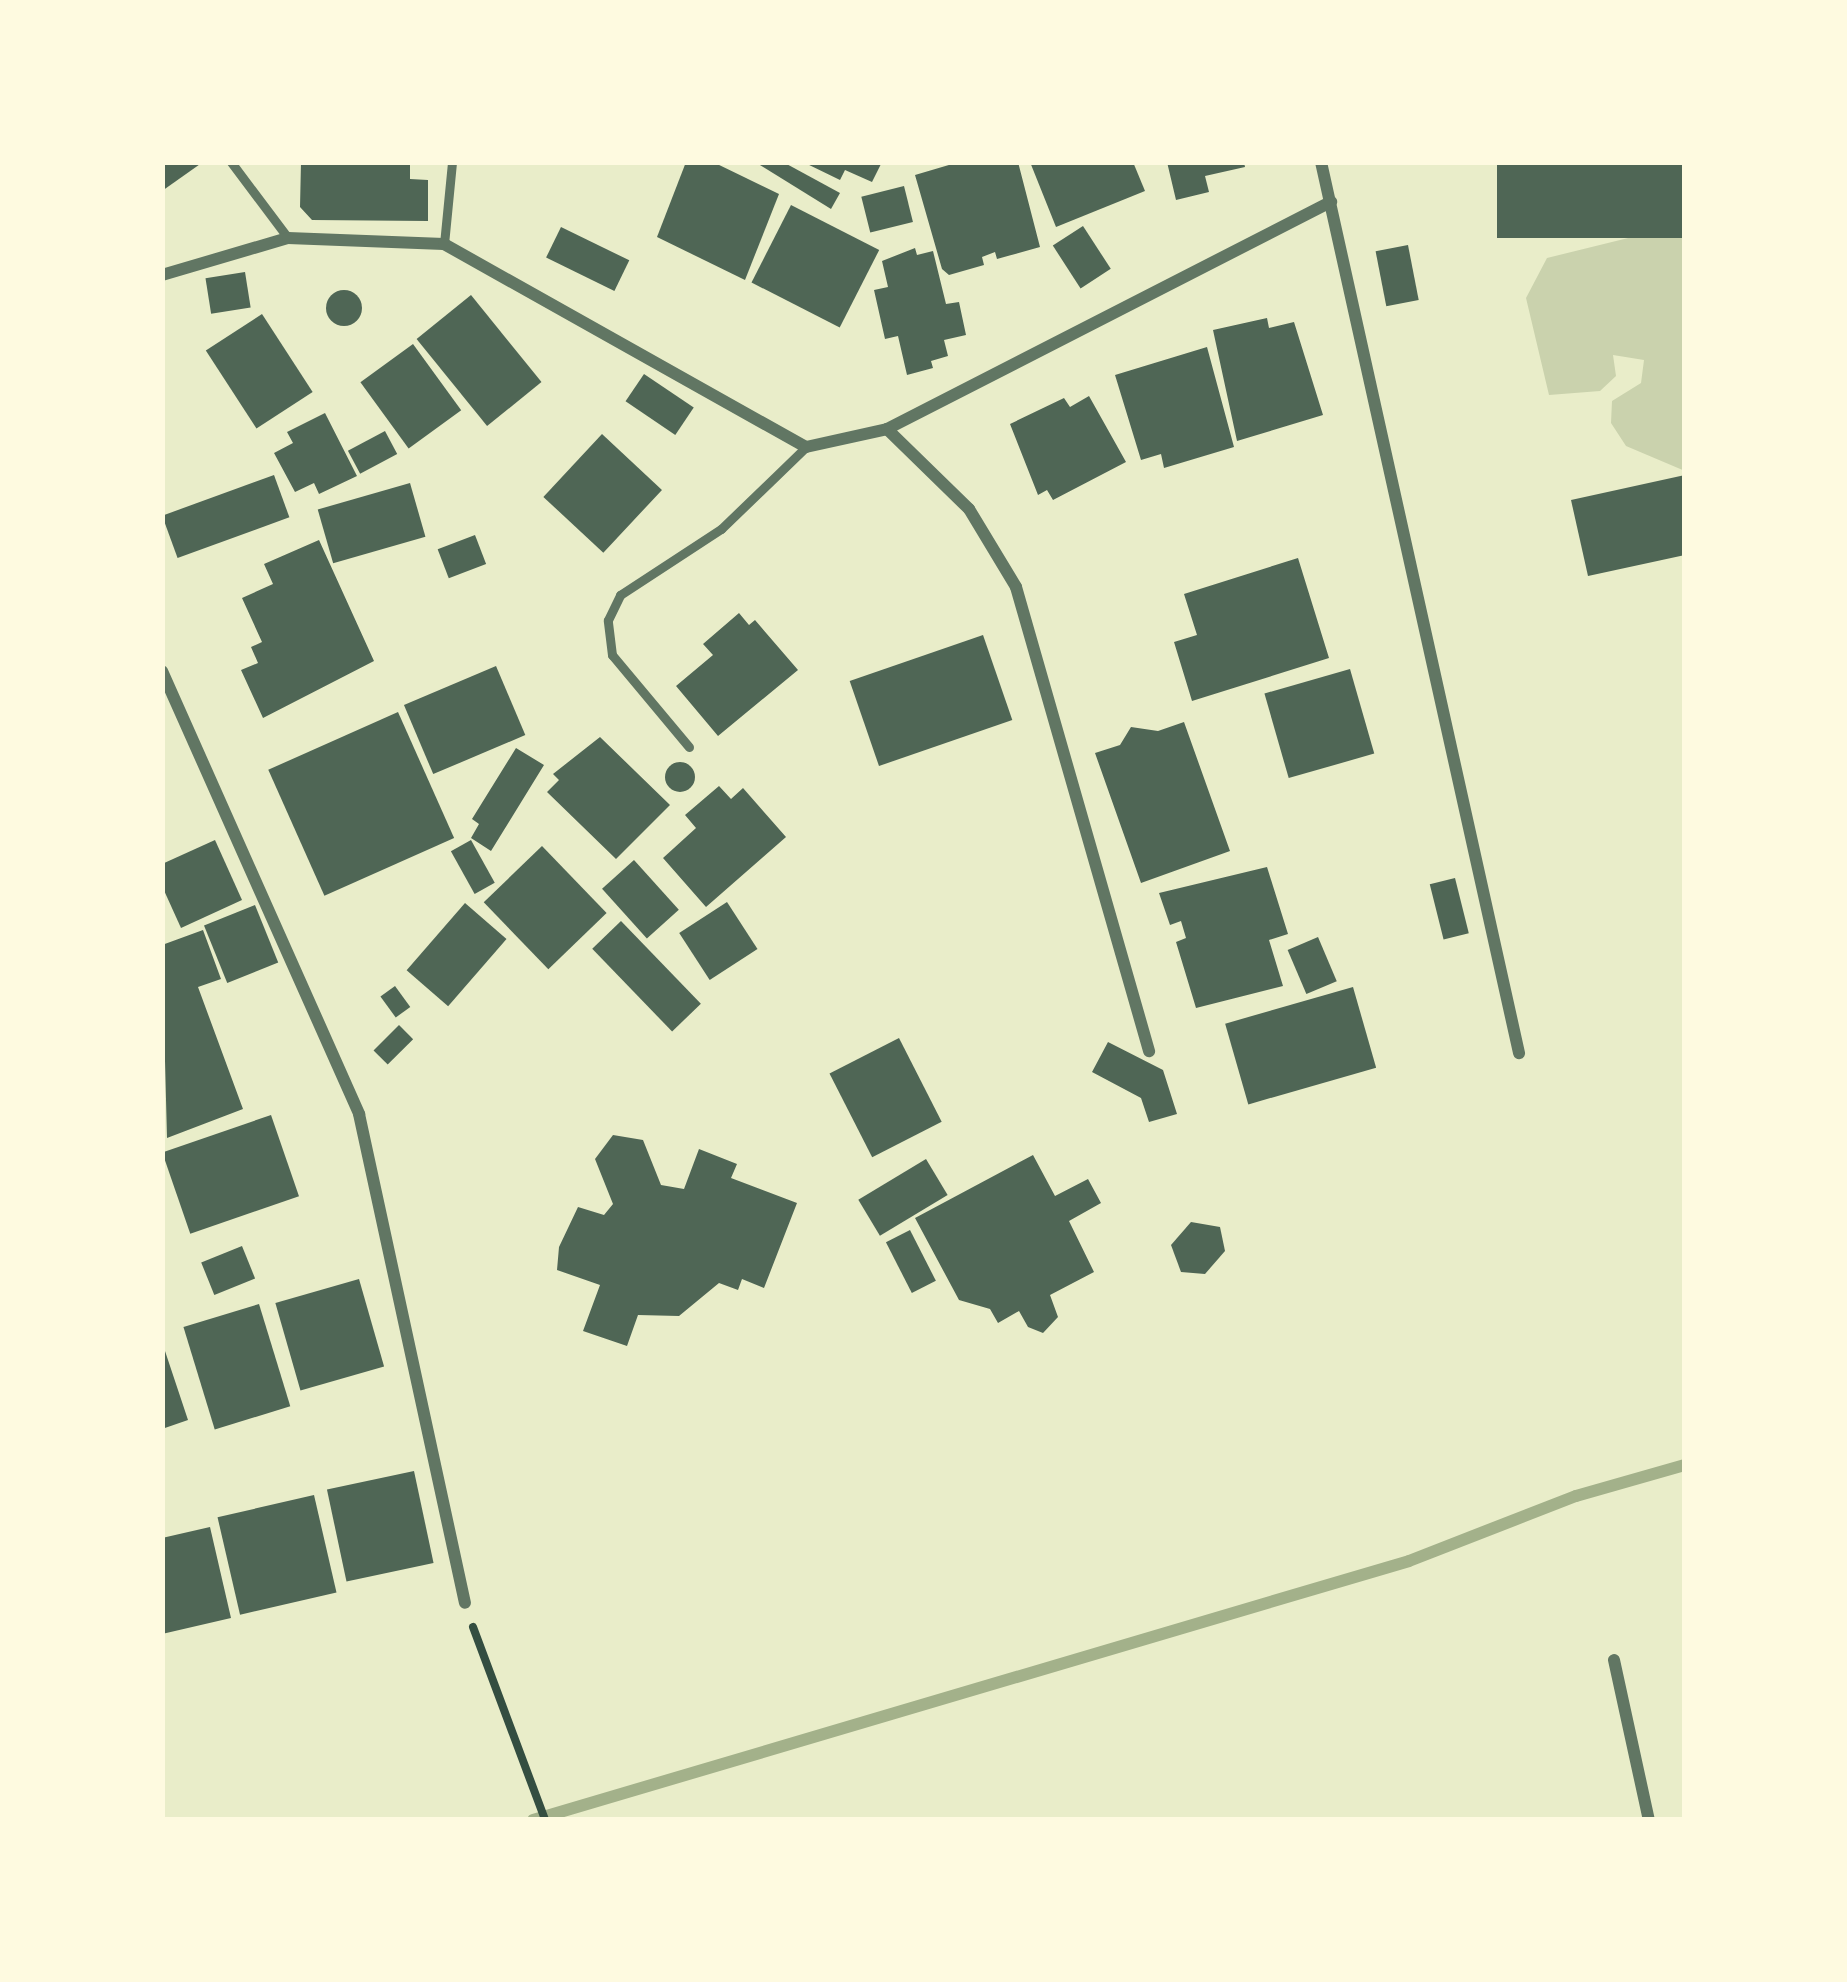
<!DOCTYPE html>
<html>
<head>
<meta charset="utf-8">
<style>
	body { margin:0 }
	#map { position:relative; width:1847px; height:1982px; overflow:hidden; background:#e9edc9; font-family:"Work Sans",sans-serif }
	div>[style] { position:absolute }
	.green>* { inset:0; background:#cad2ad }
	.stream>* { height:12px; margin:-6px; padding:0 6px; transform-origin:6px; border-radius:6px; background:#a3b18a }
	.building>* { inset:0; background:#4f6655; transform-origin:0 0 }
	.round { border-radius:50% }
	.path>* { height:8px; margin:-4px; padding:0 4px; transform-origin:4px; border-radius:4px; background:#344e41 }
	.service>* { height:9px; margin:-4.5px; padding:0 4.5px; transform-origin:4.5px; border-radius:4.5px; background:#617663 }
	.minor>* { height:12px; margin:-6px; padding:0 6px; transform-origin:6px; border-radius:6px; background:#617663 }
	span { translate:-50% -50%; white-space:nowrap; text-align:center; line-height:1.15; -webkit-text-stroke:12px #fefae0; paint-order:stroke }
	.frame { position:absolute; inset:0; border:165px solid #fefae0; pointer-events:none }
</style>
</head>
<body>
<div id="map">
	<div class="green">
		<i style="clip-path:polygon(1685px 224px,1685px 471px,1626px 446px,1611px 423px,1612px 401px,1641px 383px,1644px 360px,1613px 355px,1616px 376px,1600px 391px,1549px 395px,1526px 298px,1547px 258px)"></i>
	</div>
	<div class="stream">
		<i style="left:533px;top:1820px;width:913px;rotate:-16.47deg"></i>
		<i style="left:1409px;top:1561px;width:179px;rotate:-21.3deg"></i>
		<i style="left:1576px;top:1496px;width:113px;rotate:-15.9deg"></i>
	</div>
	<div class="building">
		<i style="clip-path:polygon(162px 162px,203px 162px,162px 191px)"></i>
		<i style="clip-path:polygon(301px 162px,410px 162px,410px 179px,428px 180px,428px 221px,312px 220px,300px 207px)"></i>
		<i style="clip-path:polygon(686px 162px,713px 162px,779px 194px,745px 280px,657px 237px)"></i>
		<i style="clip-path:polygon(755px 162px,783px 162px,840px 193px,831px 209px)"></i>
		<i style="clip-path:polygon(803px 162px,882px 162px,872px 182px,845px 170px,840px 180px)"></i>
		<i style="clip-path:polygon(959px 162px,1018px 162px,1040px 247px,997px 259px,995px 252px,982px 257px,984px 265px,949px 275px,942px 269px,915px 175px)"></i>
		<i style="clip-path:polygon(1030px 162px,1133px 162px,1145px 191px,1056px 227px)"></i>
		<i style="clip-path:polygon(1167px 162px,1244px 162px,1245px 167px,1205px 176px,1209px 192px,1176px 200px)"></i>
		<i style="left:1685px;top:162px;width:76px;height:188px;rotate:90deg"></i>
		<i style="left:904px;top:186px;width:37px;height:44px;rotate:76deg"></i>
		<i style="left:791px;top:205px;width:99px;height:87px;rotate:27deg"></i>
		<i style="left:1083px;top:226px;width:51px;height:36px;rotate:57deg"></i>
		<i style="left:561px;top:227px;width:76px;height:34px;rotate:26deg"></i>
		<i style="left:1408px;top:245px;width:56px;height:33px;rotate:79deg"></i>
		<i style="clip-path:polygon(915px 248px,917px 255px,933px 251px,946px 304px,959px 302px,966px 335px,944px 340px,948px 356px,931px 361px,933px 368px,907px 375px,898px 336px,885px 339px,874px 290px,888px 287px,882px 261px)"></i>
		<i style="left:245px;top:272px;width:36px;height:40px;rotate:81deg"></i>
		<i class="round" style="left:326px;top:290px;width:36px;height:36px"></i>
		<i style="left:471px;top:295px;width:112px;height:70px;rotate:51deg"></i>
		<i style="left:262px;top:314px;width:93px;height:67px;rotate:57deg"></i>
		<i style="clip-path:polygon(1267px 318px,1269px 328px,1294px 322px,1323px 415px,1237px 441px,1213px 330px)"></i>
		<i style="left:413px;top:344px;width:82px;height:65px;rotate:54deg"></i>
		<i style="clip-path:polygon(1207px 347px,1234px 447px,1164px 468px,1161px 454px,1141px 460px,1115px 375px)"></i>
		<i style="left:644px;top:374px;width:60px;height:33px;rotate:34deg"></i>
		<i style="clip-path:polygon(1089px 396px,1126px 462px,1053px 500px,1047px 490px,1038px 495px,1010px 424px,1064px 398px,1070px 407px)"></i>
		<i style="clip-path:polygon(325px 413px,357px 476px,319px 494px,314px 483px,295px 492px,274px 453px,293px 443px,287px 432px)"></i>
		<i style="left:385px;top:431px;width:26px;height:42px;rotate:62deg"></i>
		<i style="left:602px;top:434px;width:82px;height:86px;rotate:43deg"></i>
		<i style="left:274px;top:475px;width:45px;height:119px;rotate:70deg"></i>
		<i style="clip-path:polygon(1685px 475px,1685px 555px,1588px 576px,1571px 500px)"></i>
		<i style="left:410px;top:483px;width:56px;height:96px;rotate:74deg"></i>
		<i style="left:475px;top:535px;width:31px;height:40px;rotate:69deg"></i>
		<i style="clip-path:polygon(319px 540px,374px 661px,263px 718px,241px 670px,258px 663px,251px 647px,262px 642px,242px 598px,273px 584px,264px 564px)"></i>
		<i style="clip-path:polygon(1298px 558px,1329px 658px,1192px 701px,1174px 642px,1197px 635px,1184px 594px)"></i>
		<i style="clip-path:polygon(739px 613px,749px 625px,755px 620px,798px 670px,718px 736px,676px 686px,713px 655px,703px 644px)"></i>
		<i style="left:983px;top:635px;width:90px;height:141px;rotate:71deg"></i>
		<i style="left:496px;top:666px;width:75px;height:100px;rotate:67deg"></i>
		<i style="left:1350px;top:669px;width:88px;height:89px;rotate:74deg"></i>
		<i style="left:398px;top:712px;width:138px;height:142px;rotate:66deg"></i>
		<i style="clip-path:polygon(1184px 722px,1230px 851px,1141px 883px,1095px 753px,1120px 745px,1131px 727px,1158px 731px)"></i>
		<i style="clip-path:polygon(600px 737px,670px 805px,616px 859px,547px 792px,559px 780px,553px 774px)"></i>
		<i style="clip-path:polygon(516px 748px,544px 765px,491px 851px,471px 838px,479px 824px,472px 819px)"></i>
		<i class="round" style="left:665px;top:762px;width:30px;height:30px"></i>
		<i style="clip-path:polygon(719px 786px,731px 799px,743px 788px,786px 837px,706px 907px,663px 858px,696px 828px,685px 815px)"></i>
		<i style="clip-path:polygon(215px 840px,242px 900px,181px 928px,162px 886px,162px 864px)"></i>
		<i style="left:471px;top:840px;width:49px;height:23px;rotate:61deg"></i>
		<i style="left:542px;top:846px;width:93px;height:81px;rotate:46deg"></i>
		<i style="left:634px;top:860px;width:67px;height:43px;rotate:48deg"></i>
		<i style="clip-path:polygon(1267px 867px,1288px 934px,1269px 940px,1283px 986px,1196px 1008px,1176px 942px,1186px 938px,1181px 921px,1170px 925px,1159px 893px)"></i>
		<i style="left:1455px;top:878px;width:57px;height:26px;rotate:76deg"></i>
		<i style="left:727px;top:902px;width:56px;height:57px;rotate:57deg"></i>
		<i style="left:465px;top:903px;width:55px;height:89px;rotate:41deg"></i>
		<i style="left:255px;top:905px;width:62px;height:55px;rotate:68deg"></i>
		<i style="left:621px;top:921px;width:115px;height:40px;rotate:46deg"></i>
		<i style="clip-path:polygon(203px 930px,221px 979px,198px 987px,243px 1109px,167px 1138px,162px 945px)"></i>
		<i style="left:1318px;top:937px;width:48px;height:33px;rotate:67deg"></i>
		<i style="left:395px;top:986px;width:26px;height:18px;rotate:54deg"></i>
		<i style="left:1353px;top:987px;width:84px;height:133px;rotate:74deg"></i>
		<i style="left:399px;top:1025px;width:20px;height:36px;rotate:45deg"></i>
		<i style="left:899px;top:1038px;width:94px;height:78px;rotate:63deg"></i>
		<i style="clip-path:polygon(1108px 1042px,1163px 1070px,1177px 1114px,1149px 1122px,1141px 1098px,1092px 1072px)"></i>
		<i style="left:271px;top:1115px;width:86px;height:115px;rotate:71deg"></i>
		<i style="clip-path:polygon(613px 1135px,643px 1140px,661px 1185px,684px 1189px,699px 1149px,737px 1164px,731px 1178px,797px 1203px,764px 1288px,742px 1279px,738px 1290px,719px 1283px,679px 1316px,638px 1315px,627px 1346px,583px 1331px,600px 1285px,557px 1270px,559px 1247px,578px 1207px,604px 1215px,613px 1204px,595px 1159px)"></i>
		<i style="clip-path:polygon(1033px 1155px,1055px 1196px,1088px 1179px,1101px 1203px,1069px 1221px,1094px 1272px,1050px 1295px,1058px 1317px,1043px 1333px,1028px 1327px,1019px 1311px,998px 1323px,990px 1309px,959px 1300px,915px 1218px)"></i>
		<i style="left:926px;top:1159px;width:42px;height:79px;rotate:59deg"></i>
		<i style="clip-path:polygon(1191px 1222px,1220px 1227px,1225px 1251px,1205px 1274px,1181px 1272px,1171px 1245px)"></i>
		<i style="left:910px;top:1230px;width:57px;height:27px;rotate:63deg"></i>
		<i style="left:242px;top:1246px;width:35px;height:44px;rotate:68deg"></i>
		<i style="left:359px;top:1279px;width:91px;height:87px;rotate:74deg"></i>
		<i style="left:259px;top:1304px;width:107px;height:79px;rotate:73deg"></i>
		<i style="clip-path:polygon(162px 1342px,188px 1420px,162px 1429px)"></i>
		<i style="left:414px;top:1471px;width:94px;height:89px;rotate:78deg"></i>
		<i style="left:314px;top:1495px;width:100px;height:99px;rotate:77deg"></i>
		<i style="clip-path:polygon(210px 1527px,231px 1618px,162px 1634px,162px 1538px)"></i>
	</div>
	<div class="path">
		<i style="left:473px;top:1627px;width:206px;rotate:69.5deg"></i>
	</div>
	<div class="service">
		<i style="left:231px;top:162px;width:95px;rotate:53.1deg"></i>
		<i style="left:444px;top:244px;width:82px;rotate:-84.4deg"></i>
		<i style="left:689px;top:747px;width:120px;rotate:-129.9deg"></i>
		<i style="left:612px;top:655px;width:35px;rotate:-97deg"></i>
		<i style="left:608px;top:620px;width:28px;rotate:-64deg"></i>
		<i style="left:620px;top:595px;width:121px;rotate:-33.2deg"></i>
		<i style="left:721px;top:529px;width:118px;rotate:-44deg"></i>
	</div>
	<div class="minor">
		<i style="left:1321px;top:162px;width:913px;rotate:77.47deg"></i>
		<i style="left:162px;top:275px;width:131px;rotate:-16.4deg"></i>
		<i style="left:288px;top:238px;width:156px;rotate:2.2deg"></i>
		<i style="left:444px;top:244px;width:415px;rotate:29.3deg"></i>
		<i style="left:806px;top:447px;width:83px;rotate:-12.5deg"></i>
		<i style="left:887px;top:429px;width:499px;rotate:-27.1deg"></i>
		<i style="left:887px;top:429px;width:115px;rotate:44.3deg"></i>
		<i style="left:969px;top:509px;width:91px;rotate:58.9deg"></i>
		<i style="left:1016px;top:587px;width:483px;rotate:74deg"></i>
		<i style="left:162px;top:671px;width:485px;rotate:66deg"></i>
		<i style="left:359px;top:1114px;width:500px;rotate:77.77deg"></i>
		<i style="left:1614px;top:1660px;width:164px;rotate:77.7deg"></i>
	</div>
	<div class="frame"></div>
</div>
</body>
</html>
